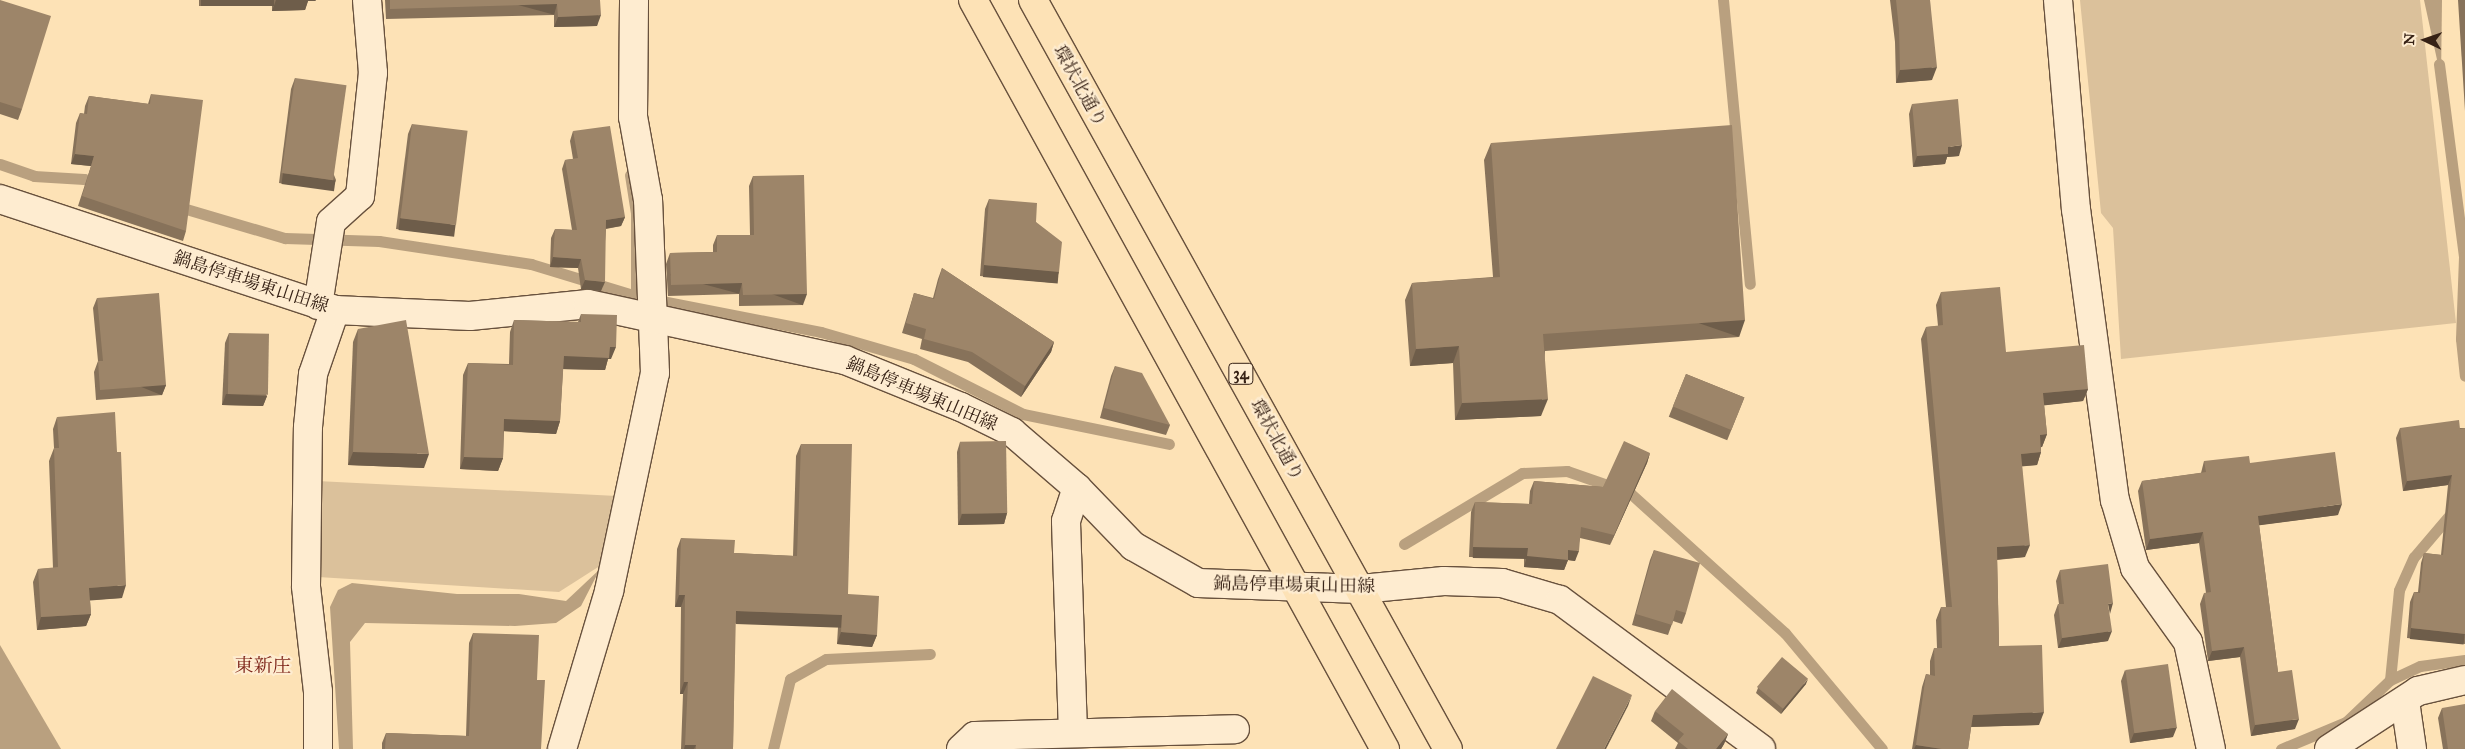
<!DOCTYPE html>
<html>
<head>
<meta charset="utf-8">
<style>
	body { margin:0 }
	#map { position:relative; width:2465px; height:749px; overflow:hidden; background:#fde2b6; font-family:"IM FELL Great Primer","Noto Serif JP",serif }
	div>[style] { position:absolute }
	.green>* { inset:0; background:#dbc19b }
	.water>* { inset:0; background:#b9a07f }
	.stream>* { height:11px; margin:-5.5px; padding:0 5.5px; transform-origin:5.5px; border-radius:5.5px; background:#b9a07f }
	.roads { filter:drop-shadow(1px 0 #68513d) drop-shadow(-1px 0 #68513d) drop-shadow(0 1px #68513d) drop-shadow(0 -1px #68513d) }
	.street>* { height:28px; margin:-14px; padding:0 14px; transform-origin:14px; border-radius:14px; background:#feecd0 }
	.secondary>* { height:28px; margin:-14px; padding:0 14px; transform-origin:14px; border-radius:14px; background:#feecd0 }
	.highway>* { height:28px; margin:-14px; padding:0 14px; transform-origin:14px; border-radius:14px; background:#fde2b6 }
	.wall>* { inset:0; background:#87725a; transform-origin:0 0 }
	.shaded-wall>* { inset:0; background:#6e5d4a; transform-origin:0 0 }
	.building>* { inset:0; background:#9d8569; transform-origin:0 0 }
	span { translate:-50% -50%; white-space:nowrap; text-align:center; line-height:1.15; -webkit-text-stroke:4.5px #feecd0; paint-order:stroke }
	.shield-label span { padding:1px 4px; background:#feecd0; border:1px solid; border-radius:4px; -webkit-text-stroke-width:0 }
	.shield-label { font-size:16px; color:#362115; font-weight:700 }
	.street-label { font-size:18px; color:#362115 }
	.neighbourhood-label { font-size:19px; color:#7a1f14 }
	.north { position:absolute; left:2400px; top:15px; width:50px; height:50px; -webkit-text-stroke:4px #feecd0; paint-order:stroke; rotate:273deg; font-size:14px; font-weight:700; line-height:20px; text-align:center; color:#362115 }
	.north::after { content:''; display:block; margin:auto; width:18px; height:22px; background:#362115; clip-path:polygon(50% 0,100% 100%,50% 72%,0 100%) }
</style>
</head>
<body>
<div id="map">
	<div class="green">
		<i style="clip-path:polygon(2080px 0,2420px 0,2456px 323px,2121px 359px,2113px 228px,2101px 213px)"></i>
		<i style="clip-path:polygon(317px 481px,617px 496px,606px 562px,559px 592px,318px 577px)"></i>
	</div>
	<div class="water">
		<i style="clip-path:polygon(2424px 0,2442px 0,2441px 78px)"></i>
		<i style="clip-path:polygon(600px 569px,581px 606px,556px 623px,515px 626px,365px 623px,350px 642px,353px 749px,339px 749px,330px 607px,338px 590px,352px 583px,457px 594px,519px 594px,566px 601px)"></i>
		<i style="clip-path:polygon(0 645px,61px 749px,0 749px)"></i>
	</div>
	<div class="stream">
		<i style="left:1723px;top:0;width:285px;rotate:84.6deg"></i>
		<i style="left:2439px;top:64px;width:195px;rotate:82.6deg"></i>
		<i style="left:2464px;top:257px;width:82px;rotate:92.1deg"></i>
		<i style="left:2461px;top:339px;width:37px;rotate:84deg"></i>
		<i style="left:0;top:164px;width:36px;rotate:19deg"></i>
		<i style="left:34px;top:176px;width:50px;rotate:3.4deg"></i>
		<i style="left:84px;top:179px;width:17px;rotate:17deg"></i>
		<i style="left:630px;top:175px;width:39px;rotate:81deg"></i>
		<i style="left:636px;top:214px;width:82px;rotate:90deg"></i>
		<i style="left:176px;top:206px;width:114px;rotate:16.4deg"></i>
		<i style="left:285px;top:238px;width:94px;rotate:1.8deg"></i>
		<i style="left:379px;top:241px;width:154px;rotate:8.6deg"></i>
		<i style="left:531px;top:264px;width:110px;rotate:16.9deg"></i>
		<i style="left:636px;top:296px;width:188px;rotate:11deg"></i>
		<i style="left:821px;top:332px;width:97px;rotate:16.2deg"></i>
		<i style="left:914px;top:359px;width:122px;rotate:26.8deg"></i>
		<i style="left:1023px;top:414px;width:149px;rotate:11.6deg"></i>
		<i style="left:1404px;top:544px;width:138px;rotate:-31deg"></i>
		<i style="left:1522px;top:473px;width:45px;rotate:-2.5deg"></i>
		<i style="left:1567px;top:471px;width:67px;rotate:19.2deg"></i>
		<i style="left:1630px;top:493px;width:209px;rotate:42.1deg"></i>
		<i style="left:1785px;top:633px;width:151px;rotate:50.1deg"></i>
		<i style="left:2390px;top:680px;width:90px;rotate:-84.3deg"></i>
		<i style="left:2399px;top:590px;width:36px;rotate:-66deg"></i>
		<i style="left:2414px;top:557px;width:79px;rotate:-49.6deg"></i>
		<i style="left:773px;top:749px;width:72px;rotate:-76.3deg"></i>
		<i style="left:790px;top:679px;width:41px;rotate:-29.1deg"></i>
		<i style="left:826px;top:659px;width:104px;rotate:-2.8deg"></i>
		<i style="left:2281px;top:749px;width:70px;rotate:-22.6deg"></i>
		<i style="left:2346px;top:722px;width:61px;rotate:-43.7deg"></i>
		<i style="left:2390px;top:680px;width:33px;rotate:-25deg"></i>
		<i style="left:2420px;top:666px;width:45px;rotate:-7.6deg"></i>
	</div>
	<div class="roads">
		<div class="street">
			<i style="left:2058px;top:0;width:210px;rotate:85.1deg"></i>
			<i style="left:2076px;top:209px;width:294px;rotate:82.4deg"></i>
			<i style="left:2115px;top:500px;width:71px;rotate:73.6deg"></i>
			<i style="left:2135px;top:568px;width:91px;rotate:54.4deg"></i>
			<i style="left:2188px;top:642px;width:109px;rotate:77.9deg"></i>
			<i style="left:318px;top:305px;width:84px;rotate:-81.1deg"></i>
			<i style="left:331px;top:222px;width:39px;rotate:-42deg"></i>
			<i style="left:360px;top:196px;width:124px;rotate:-84deg"></i>
			<i style="left:373px;top:73px;width:73px;rotate:-94.7deg"></i>
			<i style="left:2405px;top:701px;width:49px;rotate:81.7deg"></i>
			<i style="left:1073px;top:733px;width:212px;rotate:-91.9deg"></i>
			<i style="left:1066px;top:521px;width:35px;rotate:-72deg"></i>
			<i style="left:318px;top:749px;width:57px;rotate:-90deg"></i>
			<i style="left:318px;top:692px;width:107px;rotate:-96.5deg"></i>
			<i style="left:306px;top:586px;width:159px;rotate:-89.3deg"></i>
			<i style="left:308px;top:427px;width:53px;rotate:-84.6deg"></i>
			<i style="left:313px;top:374px;width:68px;rotate:-71deg"></i>
			<i style="left:562px;top:749px;width:165px;rotate:-73.4deg"></i>
			<i style="left:609px;top:591px;width:223px;rotate:-78.1deg"></i>
			<i style="left:655px;top:373px;width:173px;rotate:-92.3deg"></i>
			<i style="left:648px;top:200px;width:84px;rotate:-100.2deg"></i>
			<i style="left:633px;top:117px;width:117px;rotate:-89.5deg"></i>
			<i style="left:961px;top:749px;width:19px;rotate:-43deg"></i>
			<i style="left:975px;top:736px;width:260px;rotate:-1.5deg"></i>
		</div>
		<div class="secondary">
			<i style="left:0;top:199px;width:353px;rotate:18.3deg"></i>
			<i style="left:335px;top:310px;width:135px;rotate:2.5deg"></i>
			<i style="left:470px;top:316px;width:119px;rotate:-5.8deg"></i>
			<i style="left:588px;top:304px;width:263px;rotate:12.3deg"></i>
			<i style="left:845px;top:360px;width:125px;rotate:22.1deg"></i>
			<i style="left:961px;top:407px;width:57px;rotate:26.1deg"></i>
			<i style="left:1012px;top:432px;width:86px;rotate:40.7deg"></i>
			<i style="left:1077px;top:488px;width:81px;rotate:46deg"></i>
			<i style="left:1133px;top:546px;width:75px;rotate:29.6deg"></i>
			<i style="left:1198px;top:583px;width:163px;rotate:2.1deg"></i>
			<i style="left:1361px;top:589px;width:83px;rotate:-5.5deg"></i>
			<i style="left:1444px;top:581px;width:58px;rotate:2deg"></i>
			<i style="left:1502px;top:583px;width:60px;rotate:16.3deg"></i>
			<i style="left:1560px;top:600px;width:250px;rotate:36.5deg"></i>
			<i style="left:2329px;top:749px;width:106px;rotate:-33.1deg"></i>
			<i style="left:2418px;top:691px;width:48px;rotate:-13.2deg"></i>
		</div>
		<div class="highway">
			<i style="left:973px;top:0;width:855px;rotate:61.19deg"></i>
			<i style="left:1033px;top:0;width:856px;rotate:61.01deg"></i>
		</div>
	</div>
	<div class="wall">
		<i style="clip-path:polygon(0 0,22px 109px,18px 120px,0 114px)"></i>
		<i style="clip-path:polygon(199px 0,316px 0,315px 1px,308px 1px,305px 10px,272px 11px,272px 6px,199px 6px)"></i>
		<i style="clip-path:polygon(385px 0,600px 0,597px 26px,554px 27px,554px 15px,386px 19px)"></i>
		<i style="clip-path:polygon(1890px 0,1930px 0,1932px 80px,1896px 83px,1895px 42px)"></i>
		<i style="clip-path:polygon(2458px 0,2465px 0,2465px 111px)"></i>
		<i style="clip-path:polygon(295px 78px,336px 180px,332px 190px,279px 183px,291px 89px)"></i>
		<i style="clip-path:polygon(151px 94px,186px 231px,183px 241px,78px 206px,91px 166px,71px 164px,76px 123px,80px 113px,84px 114px,85px 106px,89px 96px,148px 104px)"></i>
		<i style="clip-path:polygon(1912px 104px,1959px 156px,1947px 157px,1945px 164px,1913px 167px,1909px 114px)"></i>
		<i style="clip-path:polygon(412px 124px,452px 236px,396px 229px,408px 134px)"></i>
		<i style="clip-path:polygon(573px 131px,625px 217px,621px 226px,606px 229px,601px 291px,581px 289px,578px 268px,550px 267px,551px 238px,555px 229px,572px 230px,562px 169px,565px 160px,573px 159px,570px 141px)"></i>
		<i style="clip-path:polygon(1491px 143px,1739px 337px,1545px 351px,1541px 416px,1455px 420px,1453px 363px,1410px 366px,1405px 300px,1412px 283px,1493px 277px,1484px 160px)"></i>
		<i style="clip-path:polygon(753px 176px,803px 305px,739px 306px,739px 294px,668px 296px,666px 264px,670px 253px,713px 252px,713px 245px,717px 235px,750px 235px,749px 186px)"></i>
		<i style="clip-path:polygon(989px 199px,1036px 222px,1059px 272px,1055px 283px,980px 276px,985px 209px)"></i>
		<i style="clip-path:polygon(942px 268px,1054px 342px,1051px 352px,1021px 397px,968px 362px,920px 349px,922px 339px,902px 333px,914px 293px,933px 298px,938px 279px)"></i>
		<i style="clip-path:polygon(1941px 292px,2006px 352px,2088px 389px,2083px 401px,2044px 405px,2047px 434px,2042px 447px,2041px 447px,2041px 452px,2037px 465px,2022px 466px,2025px 557px,1997px 560px,1999px 646px,2039px 725px,1971px 727px,1968px 749px,1912px 749px,1922px 687px,1926px 674px,1930px 675px,1930px 661px,1934px 648px,1937px 648px,1936px 620px,1941px 607px,1946px 607px,1921px 339px,1926px 327px,1938px 326px,1936px 305px)"></i>
		<i style="clip-path:polygon(97px 298px,166px 385px,162px 395px,96px 400px,94px 372px,98px 361px,93px 308px)"></i>
		<i style="clip-path:polygon(581px 314px,611px 359px,608px 359px,605px 370px,563px 369px,560px 421px,556px 434px,504px 431px,503px 458px,498px 471px,460px 469px,463px 375px,468px 363px,509px 364px,510px 332px,514px 320px,578px 322px)"></i>
		<i style="clip-path:polygon(358px 329px,424px 468px,348px 465px,353px 342px)"></i>
		<i style="clip-path:polygon(229px 333px,267px 396px,263px 406px,222px 405px,225px 343px)"></i>
		<i style="clip-path:polygon(1115px 366px,1170px 425px,1166px 435px,1100px 418px,1111px 376px)"></i>
		<i style="left:1686px;top:374px;width:63px;height:46px;rotate:22deg"></i>
		<i style="clip-path:polygon(57px 417px,122px 598px,90px 600px,91px 614px,86px 626px,37px 630px,33px 582px,38px 569px,53px 568px,49px 461px,54px 448px,53px 429px)"></i>
		<i style="clip-path:polygon(2400px 428px,2465px 428px,2465px 644px,2407px 638px,2410px 602px,2414px 592px,2418px 592px,2421px 563px,2424px 553px,2441px 555px,2448px 485px,2403px 491px,2396px 438px)"></i>
		<i style="clip-path:polygon(960px 442px,1007px 513px,1004px 524px,958px 525px,957px 452px)"></i>
		<i style="clip-path:polygon(801px 444px,848px 594px,877px 635px,872px 647px,837px 644px,838px 627px,735px 623px,733px 749px,681px 749px,683px 694px,680px 694px,681px 607px,675px 607px,677px 549px,681px 538px,734px 553px,793px 556px,796px 456px)"></i>
		<i style="clip-path:polygon(1650px 453px,1647px 463px,1610px 545px,1580px 538px,1575px 561px,1568px 560px,1564px 570px,1524px 567px,1524px 558px,1469px 557px,1471px 512px,1475px 502px,1529px 504px,1530px 491px,1534px 481px,1603px 487px)"></i>
		<i style="clip-path:polygon(2204px 461px,2250px 463px,2338px 515px,2259px 525px,2278px 672px,2295px 729px,2251px 736px,2240px 657px,2208px 661px,2200px 604px,2204px 593px,2206px 593px,2199px 543px,2146px 550px,2138px 491px,2142px 481px,2201px 473px)"></i>
		<i style="clip-path:polygon(1654px 550px,1686px 613px,1682px 624px,1673px 621px,1668px 635px,1632px 625px,1650px 560px)"></i>
		<i style="clip-path:polygon(2060px 570px,2109px 614px,2108px 641px,2058px 648px,2054px 615px,2058px 604px,2059px 604px,2056px 581px)"></i>
		<i style="clip-path:polygon(473px 633px,537px 680px,541px 749px,382px 749px,382px 743px,386px 733px,466px 736px,469px 643px)"></i>
		<i style="clip-path:polygon(2125px 670px,2173px 737px,2130px 743px,2121px 681px)"></i>
		<i style="clip-path:polygon(1806px 684px,1781px 714px,1756px 693px,1758px 688px)"></i>
		<i style="clip-path:polygon(2442px 708px,2465px 749px,2443px 749px,2438px 718px)"></i>
		<i style="clip-path:polygon(1655px 711px,1728px 734px,1724px 744px,1721px 749px,1675px 749px,1678px 743px,1651px 721px)"></i>
	</div>
	<div class="shaded-wall">
		<i style="left:201px;top:0;width:73px;height:6px"></i>
		<i style="clip-path:polygon(276px 0,316px 0,315px 1px,308px 1px,305px 10px,272px 11px)"></i>
		<i style="left:557px;top:4px;width:11px;height:167px;rotate:105deg"></i>
		<i style="clip-path:polygon(601px 15px,597px 26px,554px 27px,558px 17px)"></i>
		<i style="clip-path:polygon(1937px 67px,1932px 80px,1896px 83px,1900px 70px)"></i>
		<i style="clip-path:polygon(1962px 145px,1959px 156px,1947px 157px,1945px 164px,1913px 167px,1917px 156px,1948px 147px)"></i>
		<i style="clip-path:polygon(75px 154px,94px 156px,91px 166px,71px 164px)"></i>
		<i style="left:283px;top:173px;width:53px;height:11px;rotate:8deg"></i>
		<i style="clip-path:polygon(625px 217px,621px 226px,603px 229px,606px 220px)"></i>
		<i style="left:400px;top:218px;width:56px;height:12px;rotate:7deg"></i>
		<i style="clip-path:polygon(553px 257px,581px 259px,578px 268px,550px 267px)"></i>
		<i style="left:984px;top:265px;width:75px;height:12px;rotate:5deg"></i>
		<i style="clip-path:polygon(585px 280px,605px 282px,601px 291px,581px 289px)"></i>
		<i style="left:742px;top:283px;width:11px;height:71px;rotate:105deg"></i>
		<i style="left:807px;top:294px;width:12px;height:64px;rotate:110deg"></i>
		<i style="left:1745px;top:320px;width:18px;height:202px;rotate:109deg"></i>
		<i style="clip-path:polygon(1054px 342px,1051px 352px,1021px 397px,1025px 386px)"></i>
		<i style="clip-path:polygon(1459px 346px,1453px 363px,1410px 366px,1416px 349px)"></i>
		<i style="clip-path:polygon(610px 347px,616px 347px,611px 359px,608px 359px,605px 370px,559px 369px,564px 356px)"></i>
		<i style="left:166px;top:385px;width:11px;height:66px;rotate:112deg"></i>
		<i style="clip-path:polygon(2088px 389px,2083px 401px,2039px 406px,2043px 393px)"></i>
		<i style="clip-path:polygon(226px 394px,267px 396px,263px 406px,222px 405px)"></i>
		<i style="clip-path:polygon(1548px 399px,1541px 416px,1455px 420px,1462px 403px)"></i>
		<i style="clip-path:polygon(504px 419px,560px 421px,556px 434px,500px 431px)"></i>
		<i style="clip-path:polygon(2047px 434px,2042px 447px,2035px 448px,2040px 435px)"></i>
		<i style="clip-path:polygon(353px 452px,429px 454px,424px 468px,348px 465px)"></i>
		<i style="clip-path:polygon(2041px 452px,2037px 465px,2016px 467px,2021px 454px)"></i>
		<i style="clip-path:polygon(1650px 453px,1647px 463px,1610px 545px,1614px 535px)"></i>
		<i style="clip-path:polygon(464px 457px,503px 458px,498px 471px,460px 469px)"></i>
		<i style="clip-path:polygon(2452px 475px,2448px 485px,2403px 491px,2407px 481px)"></i>
		<i style="clip-path:polygon(2342px 504px,2338px 515px,2254px 526px,2258px 516px)"></i>
		<i style="clip-path:polygon(1007px 513px,1004px 524px,958px 525px,962px 514px)"></i>
		<i style="clip-path:polygon(2203px 532px,2199px 543px,2146px 550px,2150px 539px)"></i>
		<i style="clip-path:polygon(2030px 545px,2025px 557px,1992px 560px,1997px 547px)"></i>
		<i style="left:1473px;top:547px;width:55px;height:11px;rotate:1deg"></i>
		<i style="clip-path:polygon(1568px 550px,1579px 551px,1575px 561px,1568px 560px,1564px 570px,1524px 567px,1527px 556px)"></i>
		<i style="clip-path:polygon(126px 585px,122px 598px,84px 601px,89px 588px)"></i>
		<i style="clip-path:polygon(679px 595px,685px 595px,681px 607px,675px 607px)"></i>
		<i style="clip-path:polygon(2113px 603px,2110px 614px,2108px 604px)"></i>
		<i style="left:736px;top:611px;width:106px;height:13px;rotate:2deg"></i>
		<i style="clip-path:polygon(91px 614px,86px 626px,37px 630px,41px 617px)"></i>
		<i style="left:2411px;top:628px;width:54px;height:11px;rotate:6deg"></i>
		<i style="clip-path:polygon(2112px 631px,2108px 641px,2058px 648px,2062px 638px)"></i>
		<i style="clip-path:polygon(841px 632px,877px 635px,872px 647px,837px 644px)"></i>
		<i style="clip-path:polygon(2244px 647px,2240px 657px,2208px 661px,2212px 651px)"></i>
		<i style="clip-path:polygon(1808px 679px,1806px 684px,1781px 714px,1783px 709px)"></i>
		<i style="clip-path:polygon(684px 682px,688px 682px,683px 694px,680px 694px)"></i>
		<i style="clip-path:polygon(1632px 695px,1628px 706px,1606px 749px,1604px 749px)"></i>
		<i style="clip-path:polygon(2044px 712px,2039px 725px,1968px 727px,1973px 715px)"></i>
		<i style="clip-path:polygon(2299px 719px,2295px 729px,2251px 736px,2255px 725px)"></i>
		<i style="clip-path:polygon(2177px 727px,2173px 737px,2130px 743px,2134px 733px)"></i>
		<i style="clip-path:polygon(1728px 734px,1724px 744px,1721px 749px,1716px 749px)"></i>
		<i style="clip-path:polygon(685px 745px,696px 745px,694px 749px,684px 749px)"></i>
		<i style="clip-path:polygon(1916px 745px,1942px 749px,1914px 749px)"></i>
	</div>
	<div class="building">
		<i style="clip-path:polygon(0 0,51px 16px,22px 109px,0 102px)"></i>
		<i style="clip-path:polygon(390px 0,600px 0,601px 15px,558px 17px,557px 4px,390px 9px)"></i>
		<i style="clip-path:polygon(1896px 0,1930px 0,1937px 67px,1900px 70px,1899px 29px)"></i>
		<i style="left:295px;top:78px;width:52px;height:96px;rotate:8deg"></i>
		<i style="clip-path:polygon(151px 94px,203px 100px,186px 231px,82px 196px,94px 156px,75px 154px,80px 113px,87px 114px,89px 96px,150px 104px)"></i>
		<i style="clip-path:polygon(1958px 99px,1962px 145px,1948px 147px,1948px 154px,1917px 156px,1912px 104px)"></i>
		<i style="left:412px;top:124px;width:56px;height:95px;rotate:7deg"></i>
		<i style="clip-path:polygon(1732px 125px,1745px 320px,1543px 334px,1548px 399px,1462px 403px,1459px 346px,1416px 349px,1412px 283px,1500px 277px,1491px 143px)"></i>
		<i style="clip-path:polygon(610px 126px,625px 217px,606px 220px,605px 282px,585px 280px,581px 259px,553px 257px,555px 229px,577px 230px,565px 160px,578px 158px,573px 131px)"></i>
		<i style="clip-path:polygon(804px 175px,807px 294px,743px 295px,742px 283px,671px 285px,670px 253px,717px 252px,717px 235px,754px 235px,753px 176px)"></i>
		<i style="clip-path:polygon(989px 199px,1037px 203px,1036px 222px,1062px 242px,1059px 272px,984px 265px)"></i>
		<i style="clip-path:polygon(942px 268px,1054px 342px,1025px 386px,972px 352px,924px 339px,926px 329px,906px 323px,914px 293px,934px 299px)"></i>
		<i style="clip-path:polygon(2000px 287px,2006px 352px,2084px 345px,2088px 389px,2043px 393px,2047px 434px,2040px 435px,2041px 452px,2021px 454px,2030px 545px,1997px 547px,1999px 646px,2042px 645px,2044px 712px,1973px 715px,1968px 749px,1942px 749px,1916px 745px,1926px 674px,1935px 676px,1934px 648px,1942px 648px,1941px 607px,1952px 607px,1926px 327px,1943px 325px,1941px 292px)"></i>
		<i style="clip-path:polygon(159px 293px,166px 385px,100px 390px,98px 361px,103px 361px,97px 298px)"></i>
		<i style="clip-path:polygon(581px 314px,617px 315px,616px 347px,610px 347px,609px 358px,564px 356px,560px 421px,504px 419px,503px 458px,464px 457px,468px 363px,513px 365px,514px 320px,581px 322px)"></i>
		<i style="clip-path:polygon(406px 320px,429px 454px,353px 452px,358px 329px)"></i>
		<i style="left:229px;top:333px;width:40px;height:61px;rotate:1deg"></i>
		<i style="clip-path:polygon(1115px 366px,1142px 373px,1170px 425px,1104px 408px)"></i>
		<i style="left:1686px;top:374px;width:63px;height:35px;rotate:22deg"></i>
		<i style="clip-path:polygon(115px 412px,117px 452px,121px 452px,126px 585px,89px 588px,91px 614px,41px 617px,38px 569px,58px 567px,54px 448px,59px 448px,57px 417px)"></i>
		<i style="clip-path:polygon(2459px 420px,2460px 429px,2465px 428px,2465px 634px,2411px 628px,2414px 592px,2420px 593px,2424px 553px,2443px 555px,2452px 475px,2407px 481px,2400px 428px)"></i>
		<i style="left:1006px;top:441px;width:72px;height:46px;rotate:89deg"></i>
		<i style="clip-path:polygon(1624px 441px,1650px 453px,1614px 535px,1581px 527px,1579px 551px,1568px 550px,1568px 560px,1527px 556px,1528px 548px,1473px 547px,1475px 502px,1532px 504px,1534px 481px,1603px 487px)"></i>
		<i style="clip-path:polygon(801px 444px,852px 444px,848px 594px,879px 596px,877px 635px,841px 632px,842px 615px,736px 611px,733px 749px,696px 749px,696px 745px,685px 745px,688px 682px,684px 682px,685px 595px,679px 595px,681px 538px,735px 540px,734px 553px,797px 556px)"></i>
		<i style="clip-path:polygon(2335px 452px,2342px 504px,2258px 516px,2278px 672px,2292px 670px,2299px 719px,2255px 725px,2244px 647px,2212px 651px,2204px 593px,2211px 592px,2203px 532px,2150px 539px,2142px 481px,2206px 472px,2204px 461px,2249px 456px,2250px 463px)"></i>
		<i style="clip-path:polygon(1654px 550px,1700px 563px,1686px 613px,1676px 610px,1672px 625px,1636px 614px)"></i>
		<i style="clip-path:polygon(2108px 564px,2113px 603px,2108px 604px,2112px 631px,2062px 638px,2058px 604px,2064px 604px,2060px 570px)"></i>
		<i style="clip-path:polygon(473px 633px,539px 635px,537px 680px,545px 680px,541px 749px,385px 749px,386px 733px,469px 736px)"></i>
		<i style="left:1782px;top:657px;width:34px;height:39px;rotate:40deg"></i>
		<i style="left:2168px;top:664px;width:64px;height:43px;rotate:82deg"></i>
		<i style="clip-path:polygon(1593px 676px,1632px 695px,1604px 749px,1556px 749px)"></i>
		<i style="clip-path:polygon(1672px 689px,1728px 734px,1716px 749px,1688px 749px,1678px 741px,1684px 734px,1655px 711px)"></i>
		<i style="clip-path:polygon(2465px 704px,2465px 749px,2448px 749px,2442px 708px)"></i>
	</div>
	<div class="shield-label">
		<span style="left:1241px;top:374px">34</span>
	</div>
	<div class="street-label">
		<span style="left:1080px;top:86px;rotate:61deg">環状北通り</span>
		<span style="left:251px;top:282px;rotate:18deg">鍋島停車場東山田線</span>
		<span style="left:922px;top:394px;rotate:23deg">鍋島停車場東山田線</span>
		<span style="left:1277px;top:440px;rotate:61deg">環状北通り</span>
		<span style="left:1294px;top:585px;rotate:1deg">鍋島停車場東山田線</span>
	</div>
	<div class="neighbourhood-label">
		<span style="left:263px;top:666px">東新庄</span>
	</div>
	<div class="north">N</div>
</div>
</body>
</html>
